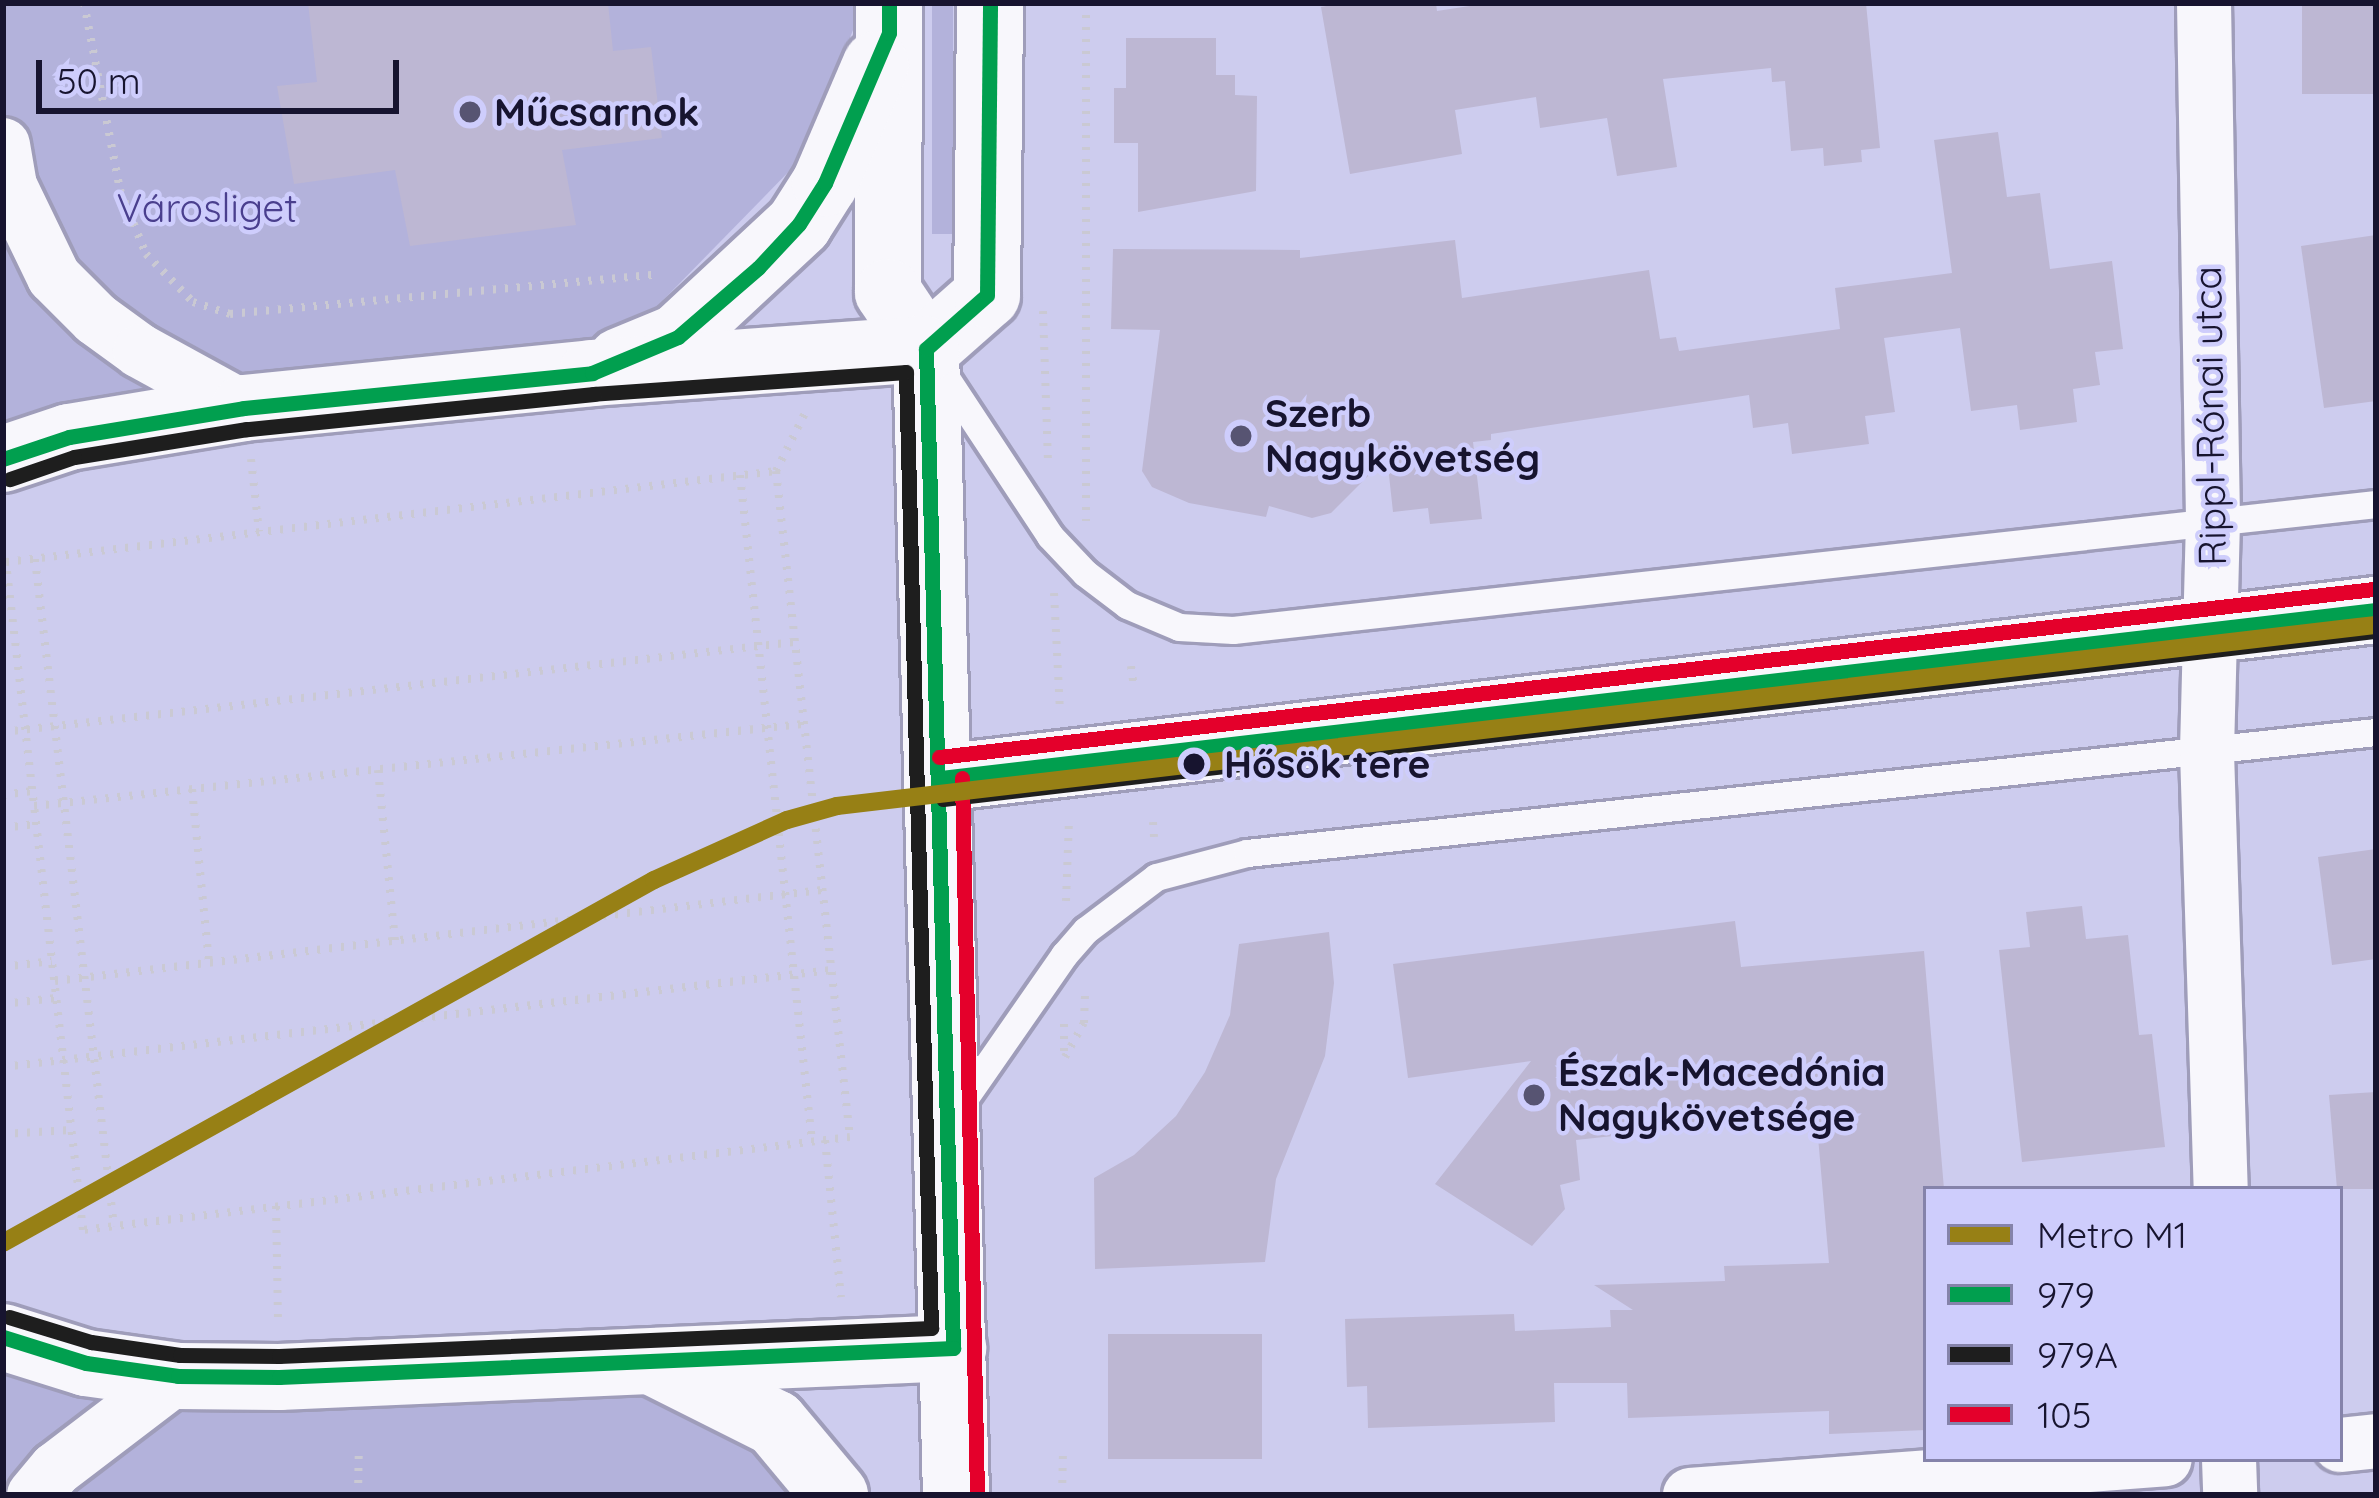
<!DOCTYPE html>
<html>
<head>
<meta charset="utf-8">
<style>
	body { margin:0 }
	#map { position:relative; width:2379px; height:1498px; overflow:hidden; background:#cdccee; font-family:Quicksand,sans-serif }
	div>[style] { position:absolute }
	.green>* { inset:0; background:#b3b2db; transform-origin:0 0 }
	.building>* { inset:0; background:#bdb7d3; transform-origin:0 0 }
	.path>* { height:8px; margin-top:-4px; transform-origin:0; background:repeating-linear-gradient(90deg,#cac9d3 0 3px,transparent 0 12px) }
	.roads { filter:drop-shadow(3px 0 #9f9dba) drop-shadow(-3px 0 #9f9dba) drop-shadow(0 3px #9f9dba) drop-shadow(0 -3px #9f9dba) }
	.lane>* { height:27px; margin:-13.5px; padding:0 13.5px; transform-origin:13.5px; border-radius:13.5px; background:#f8f7fc }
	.street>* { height:54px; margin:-27px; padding:0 27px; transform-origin:27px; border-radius:27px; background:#f8f7fc }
	.secondary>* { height:66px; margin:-33px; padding:0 33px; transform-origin:33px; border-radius:33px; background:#f8f7fc }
	.bus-1>* { height:15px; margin:-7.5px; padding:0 7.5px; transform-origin:7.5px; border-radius:7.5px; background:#019f4f }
	.bus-2>* { height:15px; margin:-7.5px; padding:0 7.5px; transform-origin:7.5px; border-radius:7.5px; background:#1e1e1e }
	.bus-3>* { height:15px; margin:-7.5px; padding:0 7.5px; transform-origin:7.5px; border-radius:7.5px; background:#e4002b }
	.metro-1>* { height:18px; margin:-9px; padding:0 9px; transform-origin:9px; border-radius:9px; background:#978015 }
	.dots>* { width:33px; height:33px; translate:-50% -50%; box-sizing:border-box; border:6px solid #cecdfc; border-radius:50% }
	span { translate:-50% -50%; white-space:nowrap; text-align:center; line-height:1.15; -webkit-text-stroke:9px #cecdfc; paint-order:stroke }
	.poi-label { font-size:39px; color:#17142f; font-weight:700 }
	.left { translate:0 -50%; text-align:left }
	.park-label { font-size:39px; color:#4a3f8e }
	.street-label { font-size:39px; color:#17142f }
	.stop-label { font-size:39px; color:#17142f; font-weight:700 }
	.frame { position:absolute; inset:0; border:6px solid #17142f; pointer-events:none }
	.legend { position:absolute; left:1923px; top:1186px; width:420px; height:276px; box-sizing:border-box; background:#cecdfc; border:3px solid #8583aa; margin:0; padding:15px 21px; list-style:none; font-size:36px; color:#17142f }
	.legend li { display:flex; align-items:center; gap:24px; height:60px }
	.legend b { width:60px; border:3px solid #8583aa }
	.scale { position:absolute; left:36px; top:60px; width:363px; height:54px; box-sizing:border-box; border:6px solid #17142f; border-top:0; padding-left:15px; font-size:36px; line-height:42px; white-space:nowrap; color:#17142f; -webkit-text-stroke:9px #cecdfc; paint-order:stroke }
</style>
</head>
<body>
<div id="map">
	<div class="green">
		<i style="clip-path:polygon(3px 3px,857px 3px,857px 20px,802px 158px,592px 373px,3px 459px)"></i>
		<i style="left:932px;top:3px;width:21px;height:231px"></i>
		<i style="clip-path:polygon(3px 1337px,650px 1360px,814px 1495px,3px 1495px)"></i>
	</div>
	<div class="building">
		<i style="clip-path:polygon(308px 3px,608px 3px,613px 51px,651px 47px,662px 138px,562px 150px,576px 225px,410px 246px,395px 170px,294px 184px,277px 86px,317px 82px)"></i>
		<i style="clip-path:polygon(1342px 3px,1436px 3px,1437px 11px,1489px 3px,1866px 3px,1880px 148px,1861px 150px,1862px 162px,1824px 166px,1823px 148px,1791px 151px,1785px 81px,1772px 82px,1771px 68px,1663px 79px,1677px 167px,1617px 176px,1607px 118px,1540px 128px,1536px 97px,1455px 110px,1462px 154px,1350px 174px,1321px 7px)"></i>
		<i style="left:2302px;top:3px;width:74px;height:91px"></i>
		<i style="clip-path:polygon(1126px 38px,1216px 38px,1216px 75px,1235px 75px,1235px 95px,1257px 96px,1256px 191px,1138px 212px,1138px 143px,1114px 143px,1114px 88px,1126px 88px)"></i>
		<i style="clip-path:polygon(1998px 132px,2007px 197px,2040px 193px,2050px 269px,2112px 261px,2123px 349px,2095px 352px,2100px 385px,2073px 389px,2077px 422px,2020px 430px,2017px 405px,1971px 411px,1960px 328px,1884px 338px,1895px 412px,1865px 416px,1869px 444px,1792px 454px,1788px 423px,1753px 428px,1749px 395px,1491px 434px,1491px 440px,1473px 442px,1482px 519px,1430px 524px,1428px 508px,1393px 512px,1387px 457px,1331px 513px,1312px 518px,1269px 506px,1266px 517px,1189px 503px,1152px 487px,1142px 471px,1160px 330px,1111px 329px,1113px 249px,1300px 250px,1300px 258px,1455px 240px,1462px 298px,1649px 270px,1660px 339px,1676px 337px,1679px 351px,1840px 329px,1835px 288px,1952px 273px,1934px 140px)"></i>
		<i style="clip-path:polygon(2376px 235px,2376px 401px,2324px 408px,2301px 246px)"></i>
		<i style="clip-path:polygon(2376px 849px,2376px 959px,2332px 965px,2318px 857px)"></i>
		<i style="clip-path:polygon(2082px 906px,2086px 939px,2128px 935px,2139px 1035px,2152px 1034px,2165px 1147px,2022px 1162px,1999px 950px,2030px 947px,2026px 912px)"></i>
		<i style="clip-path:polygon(1735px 921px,1741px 967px,1924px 951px,1944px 1189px,1926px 1189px,1926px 1430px,1829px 1434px,1829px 1411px,1628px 1418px,1627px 1383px,1554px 1383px,1555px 1422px,1368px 1428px,1367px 1386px,1347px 1387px,1345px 1319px,1514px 1314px,1515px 1331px,1611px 1327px,1610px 1310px,1633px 1310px,1594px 1285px,1725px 1281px,1724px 1266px,1829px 1263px,1816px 1114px,1576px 1140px,1580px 1180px,1560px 1185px,1565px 1209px,1532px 1246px,1435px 1184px,1531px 1061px,1408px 1078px,1393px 964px)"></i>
		<i style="clip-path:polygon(1329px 932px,1334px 983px,1325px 1056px,1276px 1179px,1265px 1262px,1095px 1269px,1094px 1178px,1134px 1155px,1176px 1116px,1205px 1072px,1230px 1015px,1239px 944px)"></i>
		<i style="clip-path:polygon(2376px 1092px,2376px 1189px,2337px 1189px,2329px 1095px)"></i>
		<i style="left:1108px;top:1334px;width:154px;height:125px"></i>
	</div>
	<div class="path">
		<i style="left:84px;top:3px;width:190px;rotate:79.1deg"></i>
		<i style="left:120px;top:190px;width:69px;rotate:67.9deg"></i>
		<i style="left:146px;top:254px;width:67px;rotate:45.6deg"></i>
		<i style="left:193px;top:302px;width:39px;rotate:18deg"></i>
		<i style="left:230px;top:314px;width:431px;rotate:-5.3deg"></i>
		<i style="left:1086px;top:3px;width:518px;rotate:90deg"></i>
		<i style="left:1043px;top:311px;width:153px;rotate:88.1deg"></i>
		<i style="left:251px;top:459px;width:73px;rotate:83.7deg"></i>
		<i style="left:776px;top:471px;width:670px;rotate:83.66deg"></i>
		<i style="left:850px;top:1137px;width:773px;rotate:173.09deg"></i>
		<i style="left:83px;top:1230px;width:672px;rotate:-96.58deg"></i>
		<i style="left:6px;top:562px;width:775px;rotate:-6.74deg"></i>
		<i style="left:776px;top:471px;width:65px;rotate:-63.4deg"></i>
		<i style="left:740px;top:475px;width:670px;rotate:83.83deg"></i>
		<i style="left:35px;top:559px;width:672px;rotate:83.25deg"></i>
		<i style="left:1054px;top:593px;width:117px;rotate:87.1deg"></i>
		<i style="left:1131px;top:666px;width:21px;rotate:82deg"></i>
		<i style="left:3px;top:732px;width:796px;rotate:-6.49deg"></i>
		<i style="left:378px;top:770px;width:172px;rotate:84.3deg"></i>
		<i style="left:192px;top:789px;width:174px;rotate:84.4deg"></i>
		<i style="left:3px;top:795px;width:29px;rotate:-8deg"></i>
		<i style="left:34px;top:806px;width:773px;rotate:-6.09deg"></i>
		<i style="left:1153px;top:822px;width:15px;rotate:86deg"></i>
		<i style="left:3px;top:828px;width:33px;rotate:-7deg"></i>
		<i style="left:1066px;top:901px;width:81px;rotate:-87.9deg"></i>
		<i style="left:3px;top:967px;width:49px;rotate:-7deg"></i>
		<i style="left:55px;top:981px;width:772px;rotate:-6.77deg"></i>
		<i style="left:3px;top:1004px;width:53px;rotate:-6.5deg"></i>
		<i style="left:1064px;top:1024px;width:35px;rotate:90deg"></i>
		<i style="left:1065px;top:1057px;width:39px;rotate:-61deg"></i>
		<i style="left:1084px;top:1023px;width:30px;rotate:-88deg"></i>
		<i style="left:3px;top:1067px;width:834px;rotate:-6.68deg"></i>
		<i style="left:3px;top:1134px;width:68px;rotate:-3.4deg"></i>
		<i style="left:825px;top:1140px;width:158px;rotate:84.2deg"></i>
		<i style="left:276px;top:1206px;width:119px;rotate:89deg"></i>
		<i style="left:358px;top:1495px;width:39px;rotate:-89deg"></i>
		<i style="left:1062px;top:1495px;width:43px;rotate:-88.7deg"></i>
	</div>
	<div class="roads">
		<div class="lane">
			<i style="left:942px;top:372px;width:196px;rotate:56.6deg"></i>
			<i style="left:1050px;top:536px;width:51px;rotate:46.6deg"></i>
			<i style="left:1085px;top:573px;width:53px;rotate:37.3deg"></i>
			<i style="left:1127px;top:605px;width:56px;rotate:22.9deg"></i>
			<i style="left:1179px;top:627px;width:54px;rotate:3.2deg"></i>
			<i style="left:1233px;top:630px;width:1150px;rotate:-6.29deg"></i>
			<i style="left:957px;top:1109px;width:188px;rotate:-55.2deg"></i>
			<i style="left:1064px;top:955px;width:33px;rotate:-49deg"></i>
			<i style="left:1086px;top:930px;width:88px;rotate:-37.1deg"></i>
			<i style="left:1156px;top:877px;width:94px;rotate:-14.8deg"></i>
			<i style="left:1247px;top:853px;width:1135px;rotate:-6.12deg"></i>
		</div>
		<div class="street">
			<i style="left:2204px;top:3px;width:518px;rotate:89deg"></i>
			<i style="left:2213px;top:521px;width:231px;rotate:91.5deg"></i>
			<i style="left:2207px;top:752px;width:437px;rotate:88.2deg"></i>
			<i style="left:3px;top:145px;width:42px;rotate:80.3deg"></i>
			<i style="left:10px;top:186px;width:101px;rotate:64.2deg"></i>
			<i style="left:54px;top:277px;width:59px;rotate:45deg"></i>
			<i style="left:96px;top:319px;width:54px;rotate:36deg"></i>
			<i style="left:140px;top:351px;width:119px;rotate:28.7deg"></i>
			<i style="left:2340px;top:1445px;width:36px;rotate:-6deg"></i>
			<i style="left:2229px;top:1459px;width:36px;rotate:88deg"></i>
			<i style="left:34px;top:1495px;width:34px;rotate:-50deg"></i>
			<i style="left:56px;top:1469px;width:153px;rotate:-37.3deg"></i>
			<i style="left:1690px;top:1495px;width:476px;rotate:-4.3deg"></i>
		</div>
		<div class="secondary">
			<i style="left:889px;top:3px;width:289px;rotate:90.2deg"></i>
			<i style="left:888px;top:292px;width:69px;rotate:56.3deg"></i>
			<i style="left:926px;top:349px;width:1146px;rotate:88.5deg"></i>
			<i style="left:926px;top:349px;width:81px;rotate:-41.5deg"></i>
			<i style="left:987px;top:295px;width:292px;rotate:-89.4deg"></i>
			<i style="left:620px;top:361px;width:63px;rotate:-22.5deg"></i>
			<i style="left:678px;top:337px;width:166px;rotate:-43deg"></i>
			<i style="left:799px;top:224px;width:49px;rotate:-57.6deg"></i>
			<i style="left:825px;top:183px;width:129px;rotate:-66.8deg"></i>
			<i style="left:3px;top:459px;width:70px;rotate:-18.4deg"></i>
			<i style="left:69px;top:437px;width:177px;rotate:-9.4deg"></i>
			<i style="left:244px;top:408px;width:350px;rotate:-5.7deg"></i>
			<i style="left:592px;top:373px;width:335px;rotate:-4.1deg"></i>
			<i style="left:941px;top:778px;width:1445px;rotate:-6.68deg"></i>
			<i style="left:3px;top:1337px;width:87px;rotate:17.4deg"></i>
			<i style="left:86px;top:1363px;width:93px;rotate:8deg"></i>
			<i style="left:178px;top:1376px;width:101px;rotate:0.6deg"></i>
			<i style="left:279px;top:1377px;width:675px;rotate:-2.46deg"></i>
			<i style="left:653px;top:1362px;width:136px;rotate:26.6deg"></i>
			<i style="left:775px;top:1423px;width:94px;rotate:50.2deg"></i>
		</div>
	</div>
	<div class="bus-1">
		<i style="left:926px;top:349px;width:999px;rotate:88.45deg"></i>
		<i style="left:926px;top:349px;width:81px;rotate:-41.5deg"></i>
		<i style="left:987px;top:295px;width:292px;rotate:-89.4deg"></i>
		<i style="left:3px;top:459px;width:70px;rotate:-18.4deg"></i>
		<i style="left:69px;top:437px;width:177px;rotate:-9.4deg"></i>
		<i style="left:244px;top:408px;width:350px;rotate:-5.7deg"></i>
		<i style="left:592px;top:373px;width:93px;rotate:-22.7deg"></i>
		<i style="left:678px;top:337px;width:106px;rotate:-40.8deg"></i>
		<i style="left:758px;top:268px;width:60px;rotate:-47deg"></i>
		<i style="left:799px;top:224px;width:49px;rotate:-57.6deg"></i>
		<i style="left:825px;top:183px;width:163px;rotate:-66.9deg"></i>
		<i style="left:889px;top:33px;width:30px;rotate:-90deg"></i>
		<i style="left:941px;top:778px;width:1445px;rotate:-6.68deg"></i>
		<i style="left:3px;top:1337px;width:87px;rotate:17.4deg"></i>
		<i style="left:86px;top:1363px;width:93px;rotate:8deg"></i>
		<i style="left:178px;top:1376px;width:101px;rotate:0.6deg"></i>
		<i style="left:279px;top:1377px;width:675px;rotate:-2.46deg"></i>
	</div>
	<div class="bus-2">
		<i style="left:943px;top:799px;width:1443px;rotate:-6.69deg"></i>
		<i style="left:9px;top:1317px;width:86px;rotate:17deg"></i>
		<i style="left:91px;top:1342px;width:90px;rotate:8.3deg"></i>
		<i style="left:180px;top:1355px;width:99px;rotate:0.6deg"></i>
		<i style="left:279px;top:1356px;width:653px;rotate:-2.46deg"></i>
		<i style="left:931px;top:1328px;width:956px;rotate:-91.5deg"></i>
		<i style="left:906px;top:372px;width:313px;rotate:176deg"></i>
		<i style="left:594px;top:394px;width:349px;rotate:174.2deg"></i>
		<i style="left:247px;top:429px;width:175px;rotate:170.8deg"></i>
		<i style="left:74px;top:457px;width:68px;rotate:161deg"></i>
	</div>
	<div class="bus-3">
		<i style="left:939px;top:757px;width:1445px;rotate:-6.68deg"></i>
		<i style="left:962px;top:778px;width:717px;rotate:88.8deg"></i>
	</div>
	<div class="metro-1">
		<i style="left:3px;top:1243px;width:745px;rotate:-29.14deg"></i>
		<i style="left:654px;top:880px;width:146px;rotate:-24.3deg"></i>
		<i style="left:787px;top:820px;width:52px;rotate:-15.6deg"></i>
		<i style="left:837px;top:806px;width:1550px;rotate:-6.71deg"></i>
	</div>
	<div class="dots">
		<i style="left:470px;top:112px;background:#575472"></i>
		<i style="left:1241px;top:436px;background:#575472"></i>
		<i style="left:1194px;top:764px;background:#17142f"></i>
		<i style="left:1534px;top:1095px;background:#575472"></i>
	</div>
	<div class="poi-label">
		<span class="left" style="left:494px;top:112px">Műcsarnok</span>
		<span class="left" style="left:1265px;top:436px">Szerb<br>Nagykövetség</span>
		<span class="left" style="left:1558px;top:1095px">Észak-Macedónia<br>Nagykövetsége</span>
	</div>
	<div class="park-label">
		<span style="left:207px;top:208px">Városliget</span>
	</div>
	<div class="street-label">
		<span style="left:2210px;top:416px;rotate:-91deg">Rippl-Rónai utca</span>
	</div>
	<div class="stop-label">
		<span class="left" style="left:1224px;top:764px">Hősök tere</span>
	</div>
	<div class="frame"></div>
	<ul class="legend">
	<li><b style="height:15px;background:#978015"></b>Metro M1</li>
	<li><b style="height:15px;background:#019f4f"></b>979</li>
	<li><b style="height:15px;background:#1e1e1e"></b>979A</li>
	<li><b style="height:15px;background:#e4002b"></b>105</li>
	</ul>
	<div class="scale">50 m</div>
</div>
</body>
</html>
